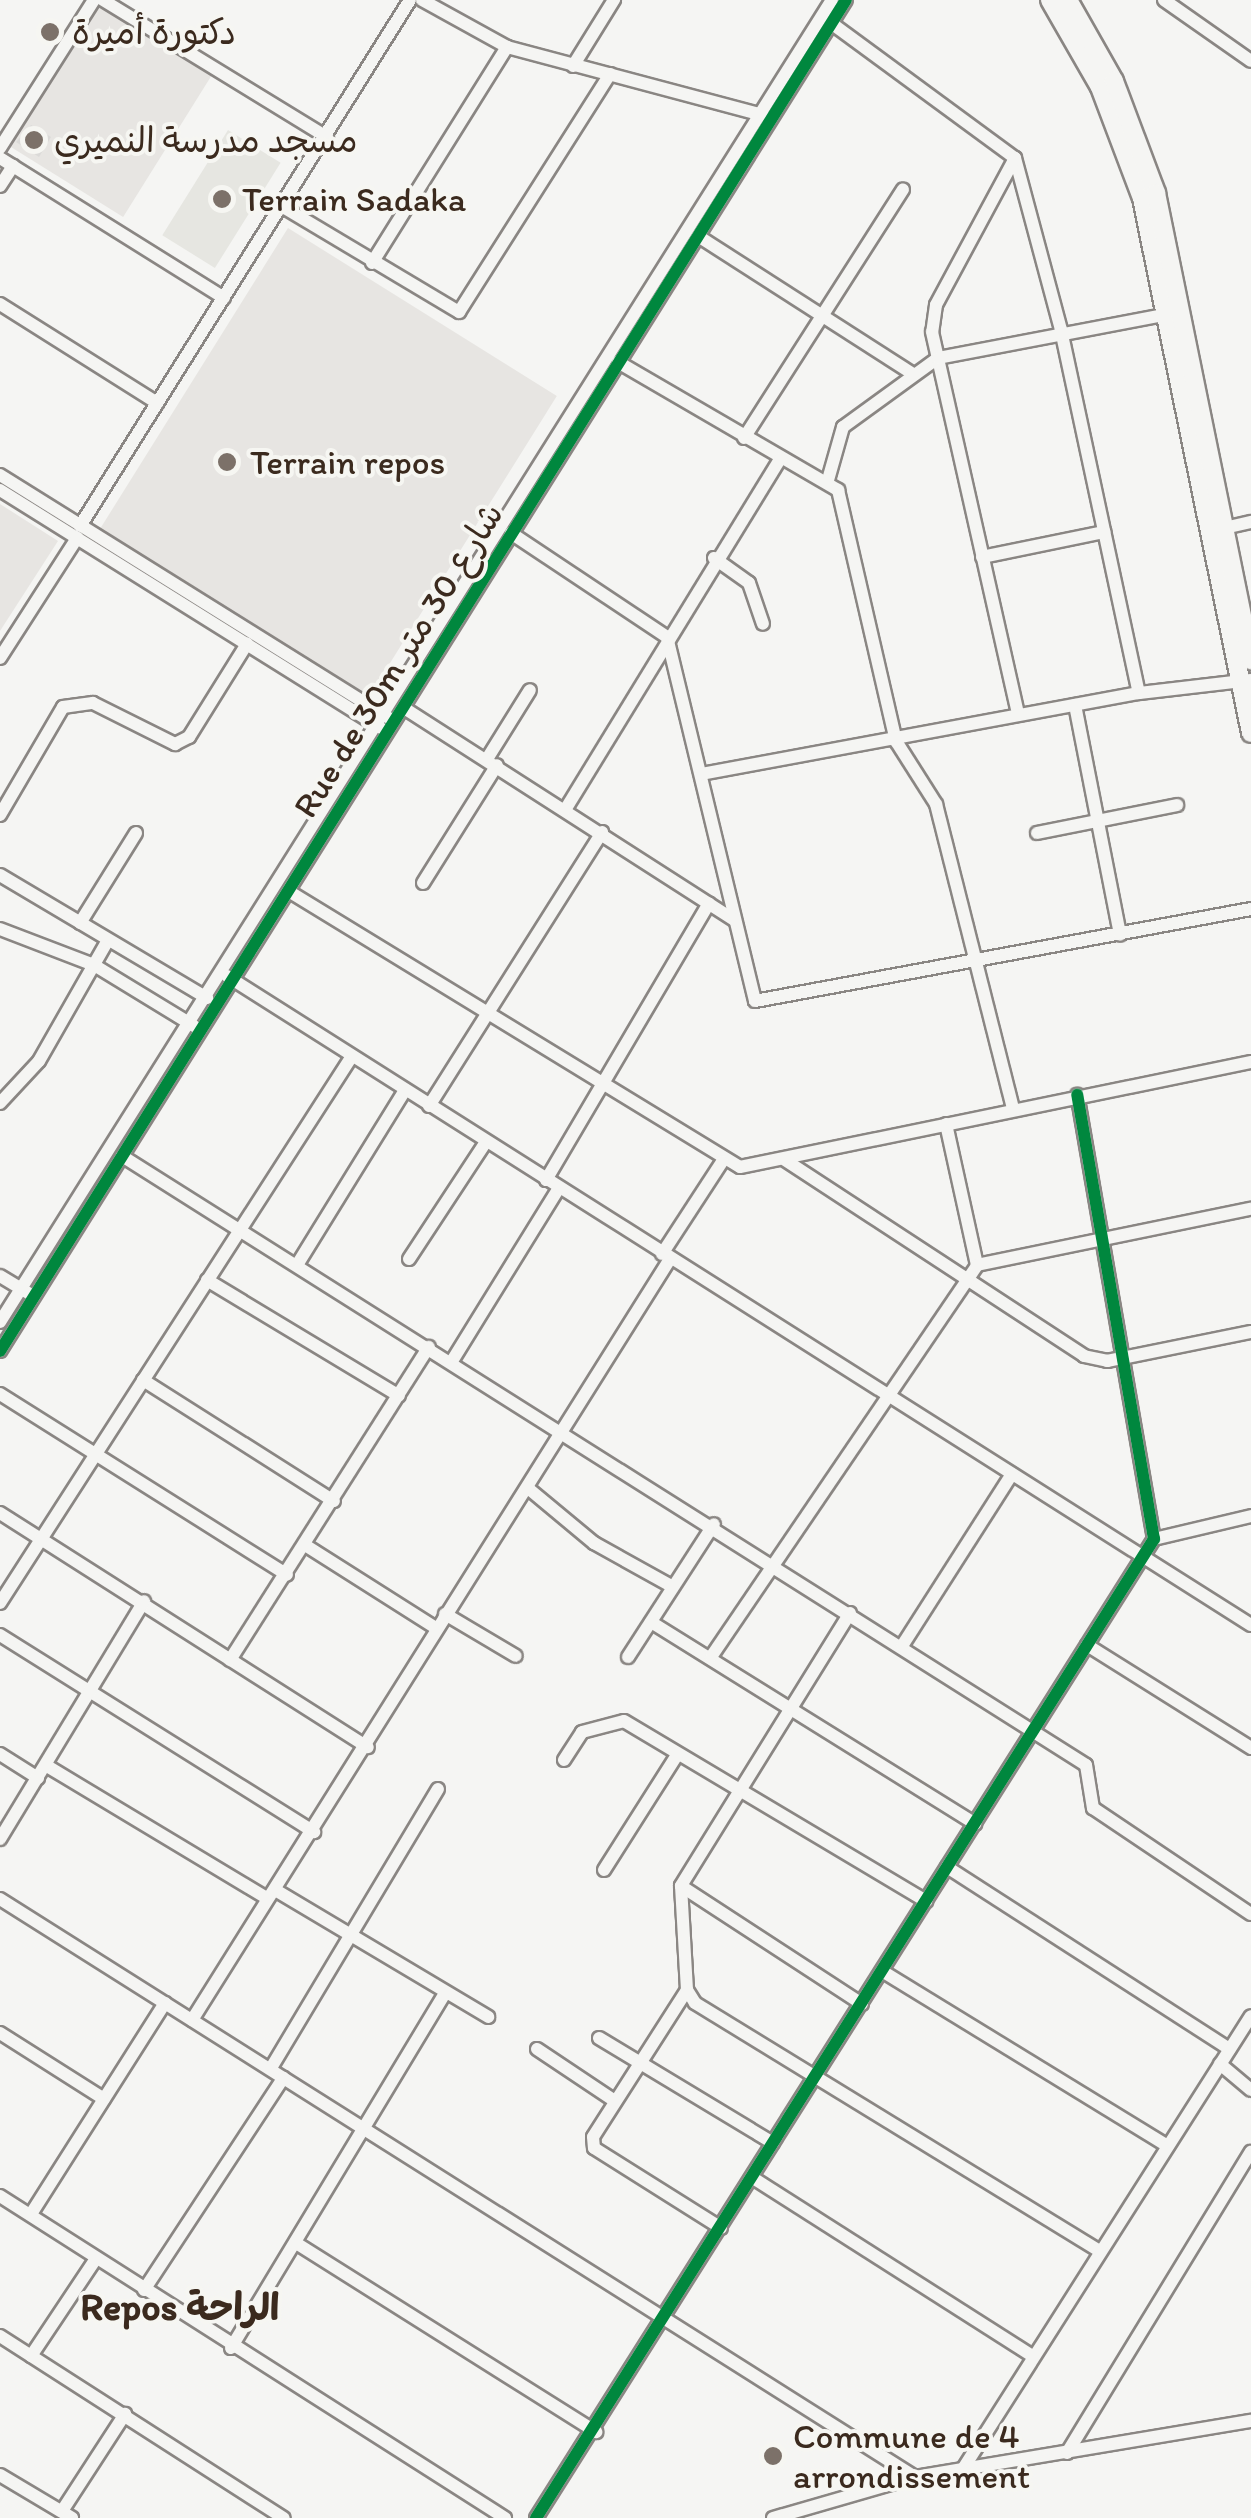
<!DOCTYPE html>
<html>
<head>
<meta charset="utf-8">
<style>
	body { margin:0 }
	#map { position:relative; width:1251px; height:2518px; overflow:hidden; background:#f5f5f3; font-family:Itim,"Playpen Sans Arabic",sans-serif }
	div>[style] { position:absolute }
	.built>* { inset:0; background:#e7e5e2; transform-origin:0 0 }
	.green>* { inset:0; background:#e6e6e1; transform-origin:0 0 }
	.building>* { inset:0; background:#dbdad8 }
	.roads { filter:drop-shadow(2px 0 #8a8683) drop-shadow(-2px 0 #8a8683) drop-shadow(0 2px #8a8683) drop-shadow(0 -2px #8a8683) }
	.minor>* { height:12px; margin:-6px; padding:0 6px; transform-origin:6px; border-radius:6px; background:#f5f5f3 }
	.major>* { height:18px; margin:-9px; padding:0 9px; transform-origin:9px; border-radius:9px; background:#f5f5f3 }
	.cycleway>* { height:12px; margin:-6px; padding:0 6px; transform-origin:6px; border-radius:6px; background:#00873e }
	.dots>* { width:28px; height:28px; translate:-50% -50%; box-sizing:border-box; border:5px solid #f6f6f2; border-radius:50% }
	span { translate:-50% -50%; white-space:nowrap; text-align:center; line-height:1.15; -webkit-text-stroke:8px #f6f6f2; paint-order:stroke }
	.poi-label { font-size:35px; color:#3b2a1e }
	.left { translate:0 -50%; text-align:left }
	.street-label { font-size:35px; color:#3b2a1e }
	.neighbourhood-label { font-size:38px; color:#3b2a1e; font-weight:700 }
</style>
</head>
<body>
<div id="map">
	<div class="built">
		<i style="left:96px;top:2px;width:137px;height:168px;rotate:32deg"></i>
		<i style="left:288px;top:228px;width:317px;height:356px;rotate:32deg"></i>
		<i style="clip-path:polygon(0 504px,58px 541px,0 631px)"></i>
	</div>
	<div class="green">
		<i style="left:228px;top:130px;width:62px;height:124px;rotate:32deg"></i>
	</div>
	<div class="building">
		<i style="clip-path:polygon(31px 125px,51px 137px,39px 157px,16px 142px)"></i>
	</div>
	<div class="roads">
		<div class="minor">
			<i style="left:103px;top:0;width:263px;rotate:31.5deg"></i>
			<i style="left:422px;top:0;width:97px;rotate:28.9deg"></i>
			<i style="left:507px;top:47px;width:265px;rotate:14.9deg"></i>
			<i style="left:1164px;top:0;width:106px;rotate:35deg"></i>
			<i style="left:831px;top:23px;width:228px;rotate:36.3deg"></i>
			<i style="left:1015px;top:158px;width:178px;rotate:75deg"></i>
			<i style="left:1061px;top:330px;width:371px;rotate:77.9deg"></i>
			<i style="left:573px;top:66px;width:78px;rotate:-58.2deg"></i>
			<i style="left:0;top:148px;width:175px;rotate:-57.6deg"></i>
			<i style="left:0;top:158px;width:264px;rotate:32deg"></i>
			<i style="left:1015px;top:158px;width:167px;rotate:118.3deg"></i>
			<i style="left:936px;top:305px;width:27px;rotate:98deg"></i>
			<i style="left:932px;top:332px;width:392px;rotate:77.3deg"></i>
			<i style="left:0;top:186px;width:24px;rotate:-57deg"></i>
			<i style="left:283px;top:207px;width:205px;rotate:30.8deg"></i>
			<i style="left:459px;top:312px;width:282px;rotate:-57.6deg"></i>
			<i style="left:698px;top:236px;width:255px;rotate:32.7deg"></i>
			<i style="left:372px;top:263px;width:255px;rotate:-58deg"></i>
			<i style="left:0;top:304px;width:186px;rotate:32.2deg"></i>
			<i style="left:618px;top:362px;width:255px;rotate:30.2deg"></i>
			<i style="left:838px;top:490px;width:258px;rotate:77deg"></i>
			<i style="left:896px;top:741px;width:75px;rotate:57.6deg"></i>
			<i style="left:936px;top:804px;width:315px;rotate:75.8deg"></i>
			<i style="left:744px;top:438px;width:295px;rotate:-57.4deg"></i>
			<i style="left:0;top:475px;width:457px;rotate:32deg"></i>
			<i style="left:828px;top:480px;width:55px;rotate:-74.2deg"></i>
			<i style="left:843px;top:427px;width:117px;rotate:-36deg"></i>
			<i style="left:938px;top:358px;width:239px;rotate:-10.8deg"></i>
			<i style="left:0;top:490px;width:448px;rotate:32deg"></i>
			<i style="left:80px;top:526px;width:621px;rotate:-57.9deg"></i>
			<i style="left:1220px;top:529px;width:32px;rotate:-13deg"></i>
			<i style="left:511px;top:533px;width:187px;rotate:33.7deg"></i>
			<i style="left:667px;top:637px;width:374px;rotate:76.4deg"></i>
			<i style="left:755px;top:1001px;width:504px;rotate:-10.51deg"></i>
			<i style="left:982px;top:557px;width:125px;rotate:-11.6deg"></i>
			<i style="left:714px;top:558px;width:43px;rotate:35.5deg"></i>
			<i style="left:749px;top:583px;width:43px;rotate:71.1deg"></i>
			<i style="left:0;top:658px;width:143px;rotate:-57.3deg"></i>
			<i style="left:1075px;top:705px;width:234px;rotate:78.9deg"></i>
			<i style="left:404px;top:708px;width:392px;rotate:32.7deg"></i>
			<i style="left:487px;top:759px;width:81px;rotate:-58.1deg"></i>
			<i style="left:701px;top:774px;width:445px;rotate:-10.5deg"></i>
			<i style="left:1139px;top:693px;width:113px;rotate:-6.6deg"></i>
			<i style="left:565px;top:810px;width:412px;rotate:-58.5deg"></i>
			<i style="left:0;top:815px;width:125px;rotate:-59.7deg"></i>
			<i style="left:63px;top:707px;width:30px;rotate:-8deg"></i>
			<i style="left:93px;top:703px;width:92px;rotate:26.6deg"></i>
			<i style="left:175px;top:744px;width:16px;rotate:-27deg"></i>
			<i style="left:189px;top:737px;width:110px;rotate:-58.1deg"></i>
			<i style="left:1037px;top:833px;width:143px;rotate:-11.3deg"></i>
			<i style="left:0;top:875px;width:241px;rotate:30.7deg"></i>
			<i style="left:423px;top:883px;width:139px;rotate:-57.9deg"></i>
			<i style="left:290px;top:892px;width:527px;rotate:31.43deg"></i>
			<i style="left:740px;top:1167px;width:522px;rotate:-11.61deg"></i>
			<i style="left:80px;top:923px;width:106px;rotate:-58.1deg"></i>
			<i style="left:0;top:929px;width:101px;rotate:21deg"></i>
			<i style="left:94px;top:965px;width:117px;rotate:31.4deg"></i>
			<i style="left:227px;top:976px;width:1212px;rotate:32.37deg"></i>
			<i style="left:0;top:1103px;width:57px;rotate:-47.1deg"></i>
			<i style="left:39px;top:1061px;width:139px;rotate:-60.3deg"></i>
			<i style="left:429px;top:1106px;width:324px;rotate:-57.7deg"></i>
			<i style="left:946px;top:1124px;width:144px;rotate:77.6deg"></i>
			<i style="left:122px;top:1156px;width:1140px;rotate:32.28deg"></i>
			<i style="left:1086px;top:1765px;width:44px;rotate:80.8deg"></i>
			<i style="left:1093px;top:1808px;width:190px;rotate:33.9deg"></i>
			<i style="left:785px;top:1160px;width:358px;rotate:33.2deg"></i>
			<i style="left:1084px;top:1356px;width:24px;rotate:12deg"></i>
			<i style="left:1107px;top:1361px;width:147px;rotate:-11.4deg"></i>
			<i style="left:546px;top:1180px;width:321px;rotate:-59.5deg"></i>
			<i style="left:662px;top:1254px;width:110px;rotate:-56.9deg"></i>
			<i style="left:409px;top:1259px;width:140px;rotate:-56.7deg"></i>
			<i style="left:297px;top:1265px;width:206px;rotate:-58.3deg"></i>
			<i style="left:0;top:1276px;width:33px;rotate:31deg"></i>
			<i style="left:207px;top:1280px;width:224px;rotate:31.1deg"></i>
			<i style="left:0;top:1322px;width:1562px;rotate:-57.82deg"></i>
			<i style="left:0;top:1351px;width:1594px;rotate:-57.95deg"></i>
			<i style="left:452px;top:1361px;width:203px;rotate:-58.3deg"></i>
			<i style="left:143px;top:1380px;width:226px;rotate:32.4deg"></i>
			<i style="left:0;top:1394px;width:339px;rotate:32.2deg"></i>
			<i style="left:529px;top:1489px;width:85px;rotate:39.7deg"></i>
			<i style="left:594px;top:1543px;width:90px;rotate:29.1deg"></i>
			<i style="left:0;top:1513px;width:436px;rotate:32.5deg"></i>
			<i style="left:1154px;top:1539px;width:100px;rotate:-13.3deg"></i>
			<i style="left:305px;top:1545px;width:155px;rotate:32.4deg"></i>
			<i style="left:0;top:1603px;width:650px;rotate:-57.24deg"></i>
			<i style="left:850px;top:1613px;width:321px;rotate:121.8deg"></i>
			<i style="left:681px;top:1886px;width:104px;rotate:86.7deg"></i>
			<i style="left:687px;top:1990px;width:15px;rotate:58deg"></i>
			<i style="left:695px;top:2003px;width:474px;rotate:31.5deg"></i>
			<i style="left:445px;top:1614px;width:82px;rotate:30.6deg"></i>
			<i style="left:651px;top:1622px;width:382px;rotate:31.9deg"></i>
			<i style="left:0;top:1635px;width:371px;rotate:32.1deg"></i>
			<i style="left:1087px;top:1645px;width:194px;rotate:32.1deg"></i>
			<i style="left:902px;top:1646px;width:204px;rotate:-57.4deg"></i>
			<i style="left:628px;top:1657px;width:158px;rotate:-57.1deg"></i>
			<i style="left:711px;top:1657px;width:474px;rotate:-55.8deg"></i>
			<i style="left:977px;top:1265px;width:280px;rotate:-11.6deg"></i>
			<i style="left:230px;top:1660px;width:371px;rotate:-57.6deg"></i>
			<i style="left:0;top:1754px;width:45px;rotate:32.3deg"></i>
			<i style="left:564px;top:1760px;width:33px;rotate:-57deg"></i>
			<i style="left:582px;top:1732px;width:43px;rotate:-14.7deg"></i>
			<i style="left:624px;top:1721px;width:352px;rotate:30.8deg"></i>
			<i style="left:47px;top:1766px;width:257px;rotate:31deg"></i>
			<i style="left:0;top:1839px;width:278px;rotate:-58.8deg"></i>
			<i style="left:947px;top:1867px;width:336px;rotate:32.8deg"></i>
			<i style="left:604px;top:1870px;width:136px;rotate:-57.6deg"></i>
			<i style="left:681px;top:1886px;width:216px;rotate:33.1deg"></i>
			<i style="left:277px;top:1891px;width:246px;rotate:30.8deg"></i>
			<i style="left:0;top:1899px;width:1082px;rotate:32.28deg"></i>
			<i style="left:915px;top:2477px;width:341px;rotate:-9.5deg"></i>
			<i style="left:882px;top:1971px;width:335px;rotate:31.5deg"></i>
			<i style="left:687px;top:1990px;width:174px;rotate:122.6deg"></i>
			<i style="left:593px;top:2137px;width:11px;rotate:85deg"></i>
			<i style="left:594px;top:2148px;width:150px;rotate:32.2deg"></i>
			<i style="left:192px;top:2020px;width:899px;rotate:-57.87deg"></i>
			<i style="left:0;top:2033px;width:123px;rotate:32.4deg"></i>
			<i style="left:599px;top:2038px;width:203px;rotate:31.1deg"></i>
			<i style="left:537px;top:2049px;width:94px;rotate:33.7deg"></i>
			<i style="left:1220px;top:2064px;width:40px;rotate:40deg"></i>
			<i style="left:271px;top:2068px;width:325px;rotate:-59.1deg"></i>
			<i style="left:753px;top:2178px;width:330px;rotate:32.5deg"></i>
			<i style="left:0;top:2196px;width:599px;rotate:32.52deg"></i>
			<i style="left:31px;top:2214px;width:250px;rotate:-57.6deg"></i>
			<i style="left:296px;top:2243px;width:355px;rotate:32.2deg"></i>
			<i style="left:144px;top:2290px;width:254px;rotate:-56.7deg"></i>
			<i style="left:0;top:2336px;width:337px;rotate:32.7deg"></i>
			<i style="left:231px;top:2348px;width:415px;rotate:-58.9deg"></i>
			<i style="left:31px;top:2356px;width:115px;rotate:-56.3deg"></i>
			<i style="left:1067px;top:2453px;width:353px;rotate:-58.6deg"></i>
			<i style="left:961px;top:2472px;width:540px;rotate:-57.55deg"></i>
			<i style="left:0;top:2475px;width:84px;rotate:30.8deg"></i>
			<i style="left:62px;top:2511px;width:116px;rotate:-57deg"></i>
			<i style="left:536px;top:2518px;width:1158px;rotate:-57.74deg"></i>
			<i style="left:1154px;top:1539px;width:451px;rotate:-99.8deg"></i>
			<i style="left:773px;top:2518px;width:148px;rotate:-16.1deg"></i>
		</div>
		<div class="major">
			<i style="left:1050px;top:0;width:100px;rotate:60.1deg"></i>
			<i style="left:1100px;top:87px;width:119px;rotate:69.3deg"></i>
			<i style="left:1142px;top:198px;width:546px;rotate:78.48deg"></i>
			<i style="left:1068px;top:0;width:93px;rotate:60.4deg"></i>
			<i style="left:1114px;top:81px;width:120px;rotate:69.4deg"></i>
			<i style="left:1156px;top:193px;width:477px;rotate:78.5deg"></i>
		</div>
	</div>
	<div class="cycleway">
		<i style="left:0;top:1351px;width:1594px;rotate:-57.95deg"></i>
		<i style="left:536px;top:2518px;width:1158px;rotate:-57.74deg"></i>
		<i style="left:1154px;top:1539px;width:451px;rotate:-99.8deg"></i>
	</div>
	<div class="dots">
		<i style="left:50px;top:32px;background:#7c7169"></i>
		<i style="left:34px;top:140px;background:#7c7169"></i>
		<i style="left:222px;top:199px;background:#7c7169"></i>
		<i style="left:227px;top:462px;background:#7c7169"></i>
		<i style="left:773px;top:2456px;background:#7c7169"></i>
	</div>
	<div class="poi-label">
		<span class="left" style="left:72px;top:32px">دكتورة أميرة</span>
		<span class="left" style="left:54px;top:140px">مسجد مدرسة النميري</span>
		<span class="left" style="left:242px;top:199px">Terrain Sadaka</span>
		<span class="left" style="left:250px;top:462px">Terrain repos</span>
		<span class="left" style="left:793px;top:2456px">Commune de 4<br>arrondissement</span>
	</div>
	<div class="street-label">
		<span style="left:398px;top:660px;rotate:-58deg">Rue de 30m شارع 30 متر</span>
	</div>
	<div class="neighbourhood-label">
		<span style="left:180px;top:2308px">Repos الراحة</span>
	</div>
</div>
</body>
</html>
